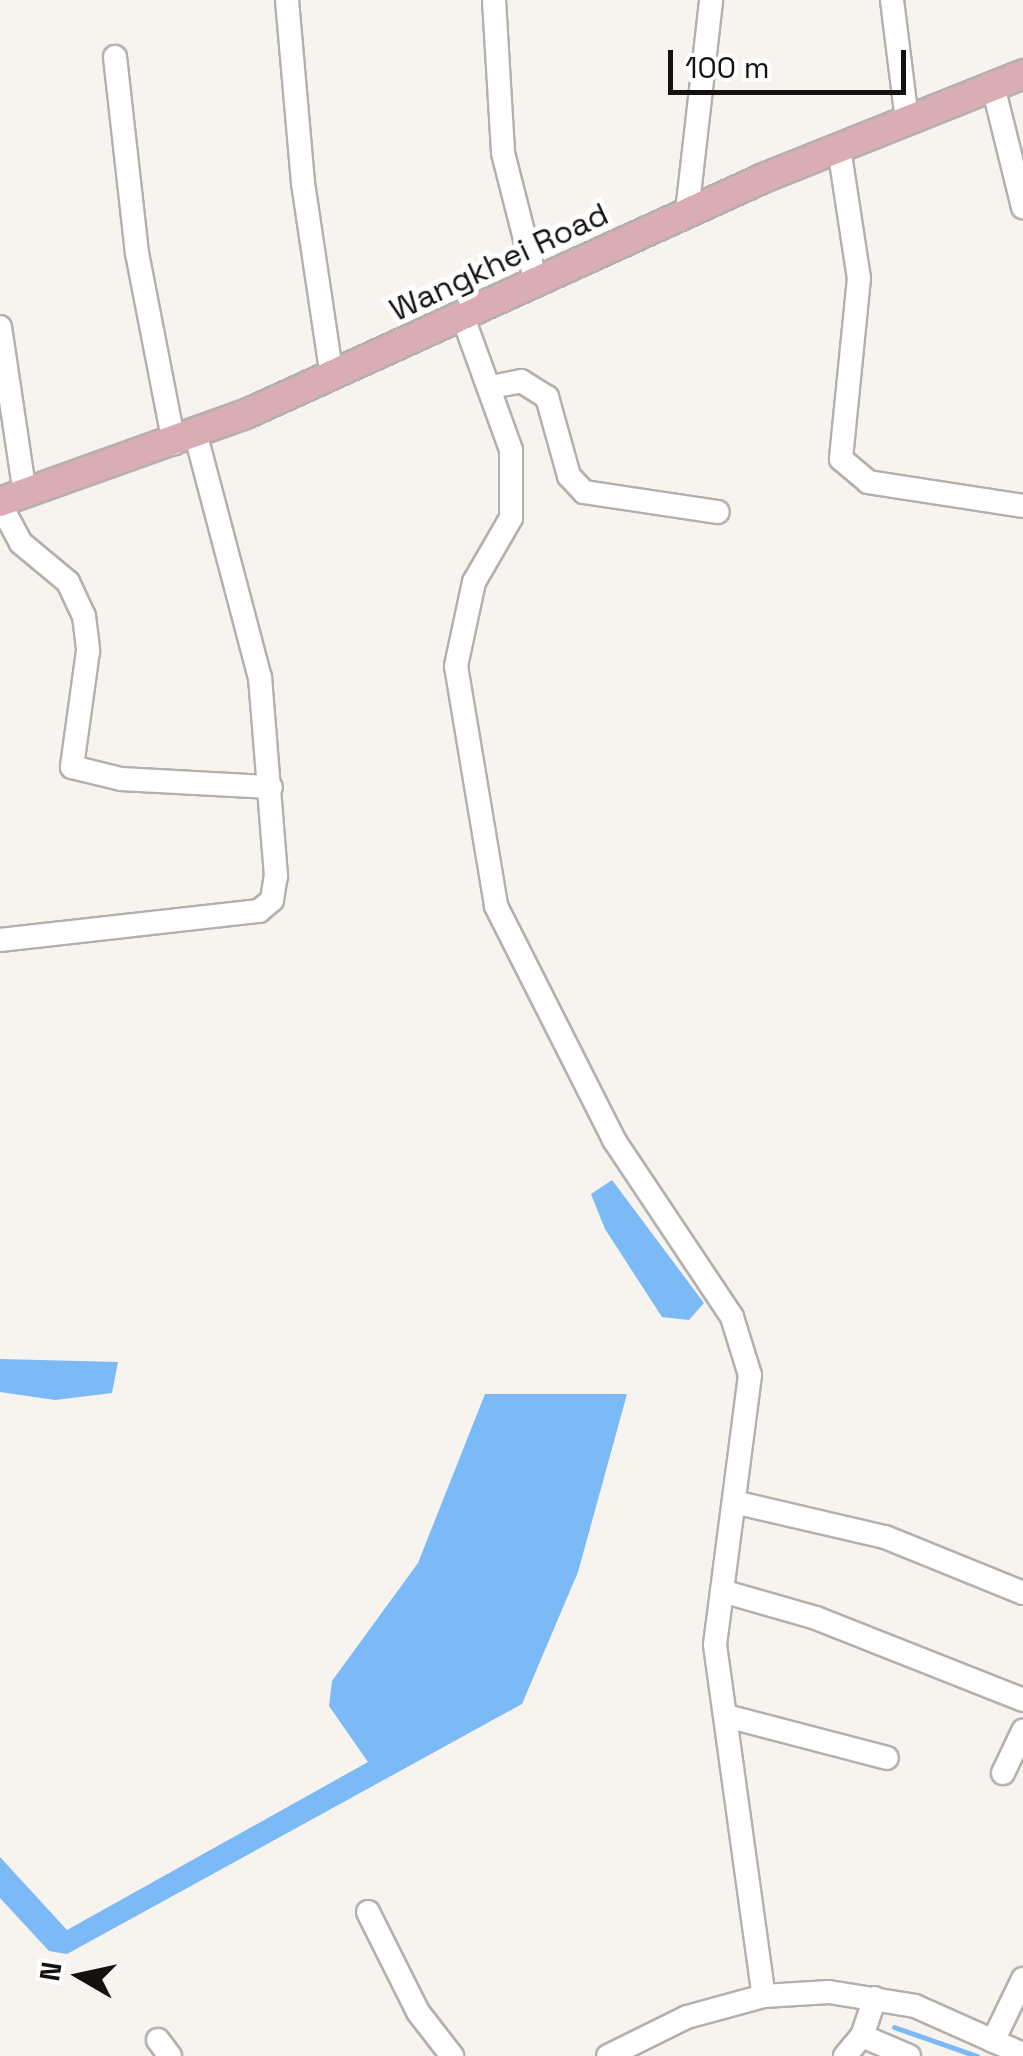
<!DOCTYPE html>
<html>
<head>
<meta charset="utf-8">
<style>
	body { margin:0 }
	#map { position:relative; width:1023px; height:2056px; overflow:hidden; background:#f7f3ef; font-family:"Space Grotesk",sans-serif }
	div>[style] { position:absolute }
	.water>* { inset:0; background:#7cb9f7 }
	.stream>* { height:5px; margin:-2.5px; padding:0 2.5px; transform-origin:2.5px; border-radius:2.5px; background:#7cb9f7 }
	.roads { filter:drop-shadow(2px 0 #b4b0ad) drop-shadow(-2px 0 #b4b0ad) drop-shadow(0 2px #b4b0ad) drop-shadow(0 -2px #b4b0ad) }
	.minor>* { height:22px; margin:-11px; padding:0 11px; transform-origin:11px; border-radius:11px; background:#fff }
	.major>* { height:28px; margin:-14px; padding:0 14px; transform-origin:14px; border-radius:14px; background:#daacb3 }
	span { translate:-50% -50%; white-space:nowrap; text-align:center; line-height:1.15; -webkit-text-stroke:10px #fff; paint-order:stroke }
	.street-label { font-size:32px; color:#141211 }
	.north { position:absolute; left:30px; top:1926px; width:100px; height:100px; -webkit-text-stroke:8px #fff; paint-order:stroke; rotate:279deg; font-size:28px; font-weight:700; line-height:40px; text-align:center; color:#141211 }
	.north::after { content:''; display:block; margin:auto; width:35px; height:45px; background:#141211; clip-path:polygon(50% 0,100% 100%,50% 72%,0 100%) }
	.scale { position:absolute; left:668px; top:50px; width:238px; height:45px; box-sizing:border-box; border:5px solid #141211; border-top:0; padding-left:12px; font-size:30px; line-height:35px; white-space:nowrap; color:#141211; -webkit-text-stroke:8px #fff; paint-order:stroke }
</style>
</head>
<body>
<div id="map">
	<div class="water">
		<i style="clip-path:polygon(612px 1180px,704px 1303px,689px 1320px,662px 1317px,605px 1229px,591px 1194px)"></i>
		<i style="clip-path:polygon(0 1359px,118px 1362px,112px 1393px,55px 1400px,0 1392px)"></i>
		<i style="clip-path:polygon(485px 1394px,627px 1394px,578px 1572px,522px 1704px,67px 1954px,49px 1951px,0 1898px,0 1857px,67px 1930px,368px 1762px,329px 1706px,332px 1681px,418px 1563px)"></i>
	</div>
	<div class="stream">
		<i style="left:894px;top:2027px;width:88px;rotate:19.3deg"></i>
	</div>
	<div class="roads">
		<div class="minor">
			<i style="left:287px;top:0;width:184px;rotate:85deg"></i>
			<i style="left:303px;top:183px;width:197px;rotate:81.5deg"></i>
			<i style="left:494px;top:0;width:153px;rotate:86.6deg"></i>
			<i style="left:503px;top:153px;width:133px;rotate:75.7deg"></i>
			<i style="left:892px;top:0;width:122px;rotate:82.9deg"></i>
			<i style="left:115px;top:57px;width:197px;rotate:83.6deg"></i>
			<i style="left:137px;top:253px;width:194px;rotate:79deg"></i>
			<i style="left:993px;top:86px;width:125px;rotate:76.1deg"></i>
			<i style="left:839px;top:148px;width:132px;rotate:81.3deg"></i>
			<i style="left:859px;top:278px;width:182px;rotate:95.7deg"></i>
			<i style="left:841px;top:459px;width:35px;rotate:40deg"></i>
			<i style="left:868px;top:482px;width:157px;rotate:8.8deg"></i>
			<i style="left:687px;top:212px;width:213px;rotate:-83.5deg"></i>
			<i style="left:464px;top:320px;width:138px;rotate:70.1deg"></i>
			<i style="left:511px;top:450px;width:68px;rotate:90deg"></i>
			<i style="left:511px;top:518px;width:74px;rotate:120deg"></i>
			<i style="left:474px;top:582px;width:86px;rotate:102.1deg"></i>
			<i style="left:456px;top:666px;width:243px;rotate:80.5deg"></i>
			<i style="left:496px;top:906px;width:262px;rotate:63.2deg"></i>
			<i style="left:614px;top:1140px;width:213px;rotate:56.3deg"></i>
			<i style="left:732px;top:1317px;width:61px;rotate:72.8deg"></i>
			<i style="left:750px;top:1375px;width:272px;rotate:97.4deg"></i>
			<i style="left:715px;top:1645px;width:354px;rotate:82.1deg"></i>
			<i style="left:0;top:327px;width:169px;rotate:81.5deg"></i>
			<i style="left:491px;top:387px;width:31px;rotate:-11deg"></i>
			<i style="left:521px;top:381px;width:31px;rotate:32deg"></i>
			<i style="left:547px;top:397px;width:82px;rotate:74.4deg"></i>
			<i style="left:569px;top:476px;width:22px;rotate:47deg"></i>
			<i style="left:584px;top:492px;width:135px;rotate:8.5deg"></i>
			<i style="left:0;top:504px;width:44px;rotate:61.7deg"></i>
			<i style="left:21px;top:543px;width:61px;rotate:39.7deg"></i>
			<i style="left:68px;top:582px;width:38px;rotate:65deg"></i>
			<i style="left:84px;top:616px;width:35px;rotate:83deg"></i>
			<i style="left:88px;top:651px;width:117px;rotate:97.9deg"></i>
			<i style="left:72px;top:767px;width:50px;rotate:13.8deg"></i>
			<i style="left:121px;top:779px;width:150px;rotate:3.1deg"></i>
			<i style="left:0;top:940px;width:261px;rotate:-6.4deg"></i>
			<i style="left:259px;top:911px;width:17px;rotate:-40deg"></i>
			<i style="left:272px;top:900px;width:24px;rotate:-81deg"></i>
			<i style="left:276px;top:876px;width:199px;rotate:-94.6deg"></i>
			<i style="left:260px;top:678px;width:251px;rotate:-104.8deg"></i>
			<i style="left:734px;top:1502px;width:155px;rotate:13.1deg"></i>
			<i style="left:885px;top:1537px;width:149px;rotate:22.1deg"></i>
			<i style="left:722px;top:1591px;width:98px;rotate:16deg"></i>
			<i style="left:816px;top:1618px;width:223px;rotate:21.6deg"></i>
			<i style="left:726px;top:1716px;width:166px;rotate:14.6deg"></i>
			<i style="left:1003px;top:1773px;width:47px;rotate:-64.5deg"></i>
			<i style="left:368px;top:1912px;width:112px;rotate:63.4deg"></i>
			<i style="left:418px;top:2012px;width:56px;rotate:52.3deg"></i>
			<i style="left:862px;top:2036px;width:51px;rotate:23.1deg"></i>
			<i style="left:158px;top:2040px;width:20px;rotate:53deg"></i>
			<i style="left:993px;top:2041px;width:69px;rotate:-64.2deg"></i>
			<i style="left:608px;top:2056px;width:88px;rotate:-26.3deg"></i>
			<i style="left:687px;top:2017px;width:80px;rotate:-15.3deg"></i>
			<i style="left:764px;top:1996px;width:65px;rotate:-3.5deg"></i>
			<i style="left:829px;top:1992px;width:87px;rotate:9.2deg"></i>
			<i style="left:915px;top:2006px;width:118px;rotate:24deg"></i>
			<i style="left:845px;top:2056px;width:26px;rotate:-50deg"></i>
			<i style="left:862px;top:2036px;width:40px;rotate:-71.1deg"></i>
		</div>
		<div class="major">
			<i style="left:0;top:502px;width:261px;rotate:-19.7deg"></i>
			<i style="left:246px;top:414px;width:571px;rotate:-24.5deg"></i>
			<i style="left:766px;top:177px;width:277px;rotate:-21.8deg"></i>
		</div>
	</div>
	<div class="street-label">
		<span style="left:499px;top:262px;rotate:-25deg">Wangkhei Road</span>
	</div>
	<div class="north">N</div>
	<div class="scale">100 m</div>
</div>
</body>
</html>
